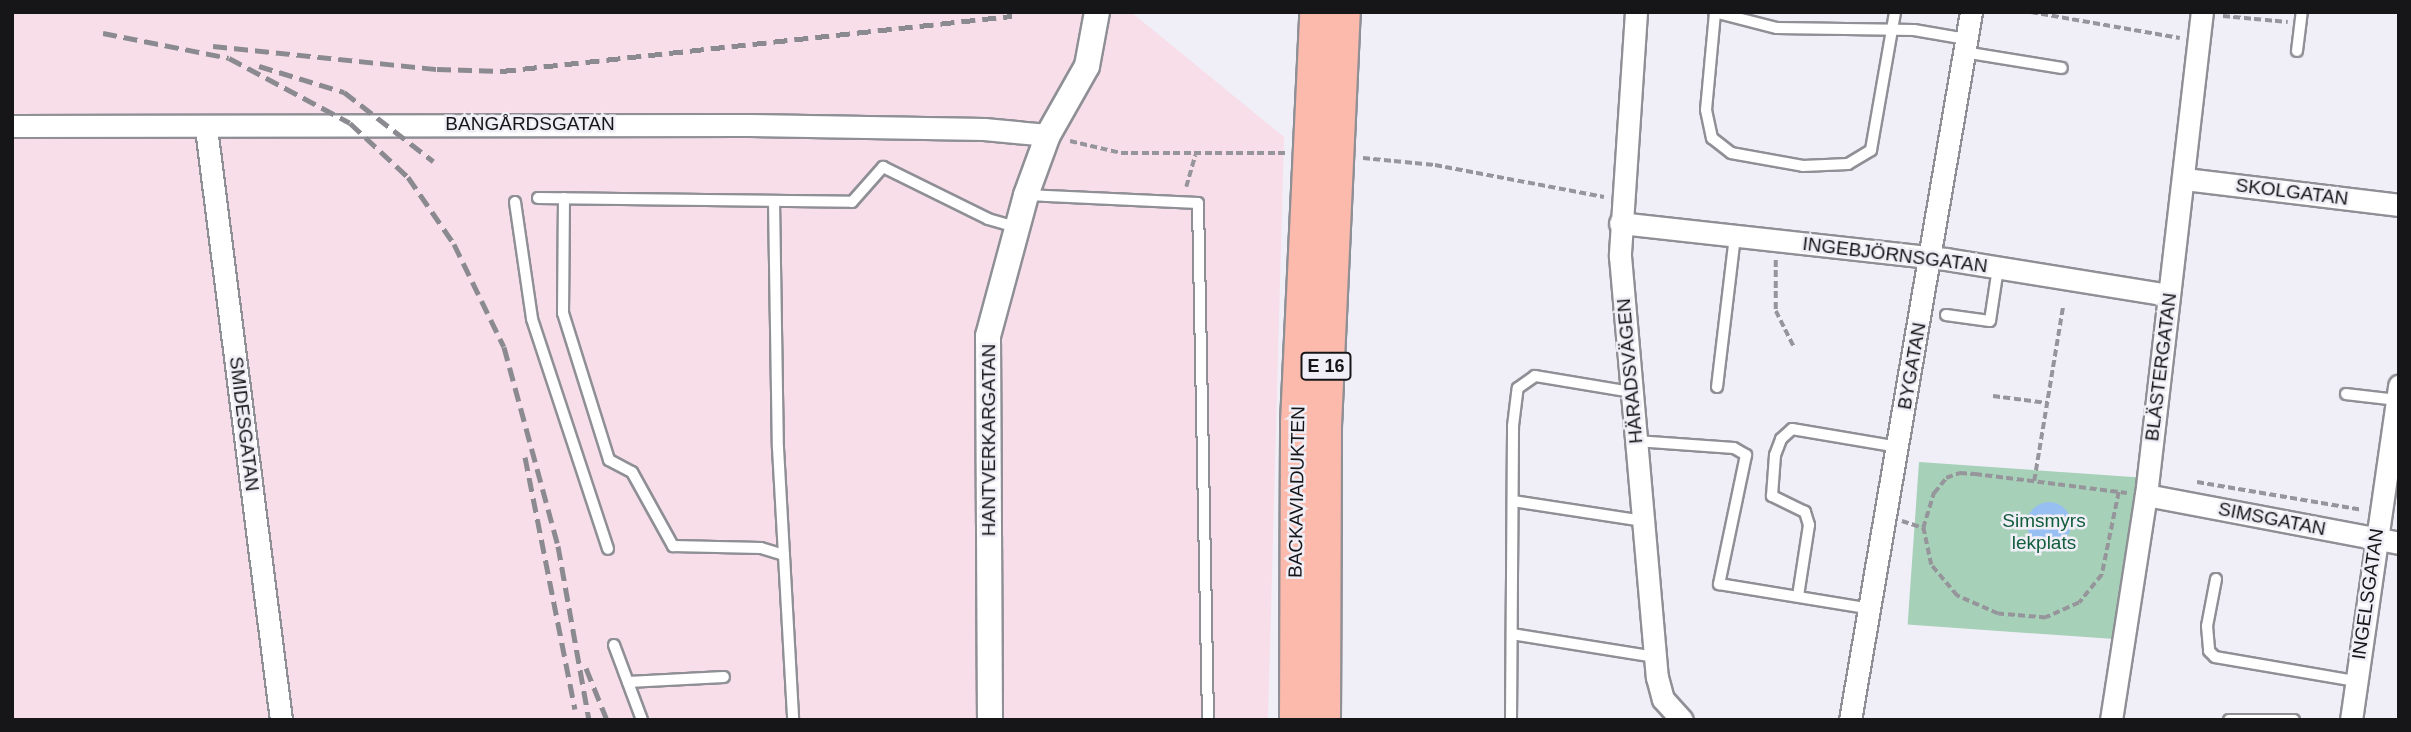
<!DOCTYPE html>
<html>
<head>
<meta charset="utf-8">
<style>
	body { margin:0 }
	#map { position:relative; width:2411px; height:732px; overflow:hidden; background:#f0eff7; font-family:Arial,sans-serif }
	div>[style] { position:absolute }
	.industrial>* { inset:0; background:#f7dee9 }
	.green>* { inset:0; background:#a6d0b7; transform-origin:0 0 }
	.water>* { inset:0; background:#98bff1 }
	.round { border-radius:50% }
	.path>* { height:3.5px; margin-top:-1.75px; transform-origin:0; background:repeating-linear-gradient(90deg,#96959b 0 7px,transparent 0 10.5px) }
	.roads { filter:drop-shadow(2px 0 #8f8f96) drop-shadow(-2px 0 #8f8f96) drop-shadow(0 2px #8f8f96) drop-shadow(0 -2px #8f8f96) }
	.service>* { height:10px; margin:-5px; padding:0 5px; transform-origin:5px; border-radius:5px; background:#fff }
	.minor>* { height:21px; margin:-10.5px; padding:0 10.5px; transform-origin:10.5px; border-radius:10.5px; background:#fff }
	.tertiary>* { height:24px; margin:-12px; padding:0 12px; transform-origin:12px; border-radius:12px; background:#fff }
	.trunk>* { height:33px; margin:-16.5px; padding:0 16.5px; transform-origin:16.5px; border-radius:16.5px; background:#fbbaac }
	.rail>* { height:5px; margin-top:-2.5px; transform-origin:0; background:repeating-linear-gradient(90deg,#8b8a90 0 14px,transparent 0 21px) }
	span { translate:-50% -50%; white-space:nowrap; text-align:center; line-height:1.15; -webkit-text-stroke:5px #f0eff7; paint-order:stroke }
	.shield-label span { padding:2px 5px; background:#f0eff7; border:2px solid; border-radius:5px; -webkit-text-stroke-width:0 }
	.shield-label { font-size:18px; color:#161618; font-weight:700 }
	.street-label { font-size:19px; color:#161618 }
	.park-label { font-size:19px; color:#115d3c }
	.frame { position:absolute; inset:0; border:14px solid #161618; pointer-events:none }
</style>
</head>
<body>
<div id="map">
	<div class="industrial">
		<i style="clip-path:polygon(12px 12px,1131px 12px,1284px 137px,1268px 720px,12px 720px)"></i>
	</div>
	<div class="green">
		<i style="left:1919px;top:462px;width:218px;height:163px;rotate:4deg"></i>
	</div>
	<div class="water">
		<i class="round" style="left:2027px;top:502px;width:44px;height:44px"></i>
	</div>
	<div class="path">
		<i style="left:2031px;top:12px;width:151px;rotate:9.9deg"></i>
		<i style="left:2223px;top:16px;width:65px;rotate:5.3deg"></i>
		<i style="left:1070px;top:141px;width:52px;rotate:13.2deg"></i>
		<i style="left:1121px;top:153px;width:164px"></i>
		<i style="left:1363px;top:158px;width:72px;rotate:5.6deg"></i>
		<i style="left:1435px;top:165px;width:172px;rotate:10.7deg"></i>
		<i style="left:1186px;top:187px;width:33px;rotate:-74deg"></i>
		<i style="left:1776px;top:260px;width:51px;rotate:90deg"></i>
		<i style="left:1776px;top:311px;width:40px;rotate:63.4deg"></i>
		<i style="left:1993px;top:396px;width:54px;rotate:7.4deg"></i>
		<i style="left:2034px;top:481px;width:178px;rotate:-80.6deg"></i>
		<i style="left:2197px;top:482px;width:167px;rotate:9.6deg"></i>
		<i style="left:2119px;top:492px;width:85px;rotate:101.6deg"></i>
		<i style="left:2102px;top:575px;width:36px;rotate:129deg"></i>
		<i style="left:2079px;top:603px;width:36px;rotate:156deg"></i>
		<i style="left:2046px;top:618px;width:48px;rotate:-175.2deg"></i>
		<i style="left:1998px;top:614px;width:45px;rotate:-156.3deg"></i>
		<i style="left:1957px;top:596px;width:40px;rotate:-130deg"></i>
		<i style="left:1931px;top:565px;width:38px;rotate:-102deg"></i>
		<i style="left:1923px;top:528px;width:37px;rotate:-73deg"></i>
		<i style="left:1934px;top:493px;width:19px;rotate:-51deg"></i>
		<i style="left:1946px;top:478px;width:15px;rotate:-20deg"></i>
		<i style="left:1960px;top:473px;width:15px;rotate:4deg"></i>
		<i style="left:1975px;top:474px;width:153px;rotate:7.1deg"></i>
		<i style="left:1902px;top:521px;width:22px;rotate:18deg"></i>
	</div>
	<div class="roads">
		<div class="service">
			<i style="left:1714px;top:12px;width:65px;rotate:14.3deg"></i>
			<i style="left:1777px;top:28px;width:137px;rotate:0.8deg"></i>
			<i style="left:1914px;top:30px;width:53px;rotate:9.8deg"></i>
			<i style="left:1715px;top:13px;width:97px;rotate:95.3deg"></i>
			<i style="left:1706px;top:110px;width:29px;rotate:78deg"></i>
			<i style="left:1712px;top:138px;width:24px;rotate:38deg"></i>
			<i style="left:1731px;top:153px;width:73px;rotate:10.2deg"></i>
			<i style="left:1803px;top:166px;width:45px;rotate:-2.5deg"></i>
			<i style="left:1848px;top:164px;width:27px;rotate:-31deg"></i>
			<i style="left:1871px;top:150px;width:140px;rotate:-80.1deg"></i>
			<i style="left:2297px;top:51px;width:39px;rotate:-83deg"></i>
			<i style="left:1964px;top:52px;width:99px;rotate:9.3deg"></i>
			<i style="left:1026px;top:195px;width:172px;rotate:2.7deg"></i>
			<i style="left:1198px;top:203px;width:517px;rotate:88.89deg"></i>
			<i style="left:538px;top:198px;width:314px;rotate:0.7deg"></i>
			<i style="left:852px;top:202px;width:47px;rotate:-48.5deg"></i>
			<i style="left:883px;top:167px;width:117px;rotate:26.3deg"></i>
			<i style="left:988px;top:219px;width:29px;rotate:16deg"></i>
			<i style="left:564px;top:198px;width:115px;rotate:90.5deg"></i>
			<i style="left:563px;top:313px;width:154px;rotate:72.6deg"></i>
			<i style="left:609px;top:460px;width:26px;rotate:28deg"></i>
			<i style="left:632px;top:472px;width:85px;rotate:61deg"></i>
			<i style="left:673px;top:546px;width:88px;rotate:1.3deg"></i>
			<i style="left:761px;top:548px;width:24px;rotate:17deg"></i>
			<i style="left:774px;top:201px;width:247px;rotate:89.1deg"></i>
			<i style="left:778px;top:448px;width:272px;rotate:86.8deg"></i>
			<i style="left:515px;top:202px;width:118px;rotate:81.7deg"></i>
			<i style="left:532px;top:319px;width:242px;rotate:71.7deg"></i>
			<i style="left:1946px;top:315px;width:44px;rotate:7.8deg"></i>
			<i style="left:1990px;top:321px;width:54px;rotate:-81.4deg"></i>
			<i style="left:1717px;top:387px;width:152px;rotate:-83.2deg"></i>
			<i style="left:2346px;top:394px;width:51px;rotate:6.7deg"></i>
			<i style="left:1636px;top:441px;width:98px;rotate:4.1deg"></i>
			<i style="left:1734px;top:448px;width:14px;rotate:30deg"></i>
			<i style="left:1746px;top:455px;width:132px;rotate:101.8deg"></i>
			<i style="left:1719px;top:584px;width:154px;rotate:9.3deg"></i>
			<i style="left:1513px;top:501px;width:132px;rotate:8.7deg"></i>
			<i style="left:2216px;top:579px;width:48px;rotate:100.8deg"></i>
			<i style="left:2207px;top:626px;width:25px;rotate:85deg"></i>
			<i style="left:2209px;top:651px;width:8px;rotate:45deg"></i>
			<i style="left:2215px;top:657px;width:143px;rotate:9.7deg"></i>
			<i style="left:1798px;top:596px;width:72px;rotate:-81.2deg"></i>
			<i style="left:1809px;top:525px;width:14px;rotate:-107deg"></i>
			<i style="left:1805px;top:512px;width:37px;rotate:-154deg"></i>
			<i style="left:1772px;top:496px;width:41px;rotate:-85.8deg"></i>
			<i style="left:1775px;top:455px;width:17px;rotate:-69deg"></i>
			<i style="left:1781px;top:439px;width:15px;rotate:-42deg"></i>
			<i style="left:1792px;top:429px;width:108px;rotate:9.6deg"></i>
			<i style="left:1512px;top:634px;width:145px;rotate:9.1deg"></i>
			<i style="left:614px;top:645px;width:80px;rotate:69.5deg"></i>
			<i style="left:628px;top:682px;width:96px;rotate:-3deg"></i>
			<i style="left:1511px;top:720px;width:294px;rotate:-89.6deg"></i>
			<i style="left:1513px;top:426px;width:38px;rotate:-83deg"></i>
			<i style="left:1518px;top:388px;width:21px;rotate:-35deg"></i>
			<i style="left:1535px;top:376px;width:98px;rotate:9.4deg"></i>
			<i style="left:2229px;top:720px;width:65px"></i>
		</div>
		<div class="minor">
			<i style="left:1636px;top:12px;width:245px;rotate:93.8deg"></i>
			<i style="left:1620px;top:256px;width:423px;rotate:85deg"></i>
			<i style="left:1657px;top:677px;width:23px;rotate:75deg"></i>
			<i style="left:1663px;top:699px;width:28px;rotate:48deg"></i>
			<i style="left:12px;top:126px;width:738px;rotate:-0.08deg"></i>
			<i style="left:750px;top:125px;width:234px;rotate:1deg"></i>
			<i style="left:984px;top:129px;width:64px;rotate:5.4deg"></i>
			<i style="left:206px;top:128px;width:597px;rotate:82.78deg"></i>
			<i style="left:2185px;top:179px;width:216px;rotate:6.9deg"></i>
			<i style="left:1620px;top:223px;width:328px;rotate:6.3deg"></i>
			<i style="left:1946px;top:259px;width:225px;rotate:9.2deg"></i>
			<i style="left:2146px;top:495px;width:258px;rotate:10.7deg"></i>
			<i style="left:1850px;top:720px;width:718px;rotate:-80.3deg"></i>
			<i style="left:2111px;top:720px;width:228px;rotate:-81.2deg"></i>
			<i style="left:2146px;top:495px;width:486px;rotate:-83.4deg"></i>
			<i style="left:2351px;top:720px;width:338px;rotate:-81.8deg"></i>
		</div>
		<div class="tertiary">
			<i style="left:990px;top:720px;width:384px;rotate:-90.3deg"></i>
			<i style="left:988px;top:336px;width:146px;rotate:-74.9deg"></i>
			<i style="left:1026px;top:195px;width:64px;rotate:-69.9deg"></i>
			<i style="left:1048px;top:135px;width:79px;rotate:-60.5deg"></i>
			<i style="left:1087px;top:66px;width:55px;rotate:-79.5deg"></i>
		</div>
		<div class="trunk">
			<i style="left:1296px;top:720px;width:298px;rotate:-89.8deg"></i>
			<i style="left:1297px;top:422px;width:410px;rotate:-87.3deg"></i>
			<i style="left:1323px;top:720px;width:295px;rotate:-89.8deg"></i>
			<i style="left:1324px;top:425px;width:413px;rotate:-87.4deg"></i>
		</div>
	</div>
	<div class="rail">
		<i style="left:103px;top:33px;width:128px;rotate:11.2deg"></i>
		<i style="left:229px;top:58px;width:137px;rotate:28.2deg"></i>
		<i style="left:350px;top:123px;width:79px;rotate:43deg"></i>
		<i style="left:408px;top:177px;width:81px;rotate:55.5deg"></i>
		<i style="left:454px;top:244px;width:114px;rotate:64.1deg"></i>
		<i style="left:504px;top:347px;width:206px;rotate:74.8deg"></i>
		<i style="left:558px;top:546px;width:177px;rotate:79.9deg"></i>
		<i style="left:213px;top:46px;width:225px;rotate:5.9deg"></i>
		<i style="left:437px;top:69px;width:65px;rotate:1.8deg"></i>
		<i style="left:502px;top:71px;width:513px;rotate:-6.16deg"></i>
		<i style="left:259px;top:66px;width:89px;rotate:17deg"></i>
		<i style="left:344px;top:92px;width:113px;rotate:37.8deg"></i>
		<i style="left:525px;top:457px;width:257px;rotate:78.8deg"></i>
		<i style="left:586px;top:668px;width:56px;rotate:68deg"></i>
	</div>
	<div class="shield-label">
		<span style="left:1326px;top:366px">E 16</span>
	</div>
	<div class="street-label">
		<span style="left:530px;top:124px">BANGÅRDSGATAN</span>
		<span style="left:2292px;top:192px;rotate:7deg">SKOLGATAN</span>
		<span style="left:1895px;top:255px;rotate:7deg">INGEBJÖRNSGATAN</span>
		<span style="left:1912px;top:366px;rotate:-80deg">BYGATAN</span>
		<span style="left:2161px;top:367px;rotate:-83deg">BLÄSTERGATAN</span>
		<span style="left:1630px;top:371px;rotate:-95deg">HÄRADSVÄGEN</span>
		<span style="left:244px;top:424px;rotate:83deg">SMIDESGATAN</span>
		<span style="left:989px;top:440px;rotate:-90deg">HANTVERKARGATAN</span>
		<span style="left:1297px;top:492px;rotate:-89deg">BACKAVIADUKTEN</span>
		<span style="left:2272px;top:519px;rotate:11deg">SIMSGATAN</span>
		<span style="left:2368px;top:594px;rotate:-82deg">INGELSGATAN</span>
	</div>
	<div class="park-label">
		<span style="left:2044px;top:532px">Simsmyrs<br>lekplats</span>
	</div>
	<div class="frame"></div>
</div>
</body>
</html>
